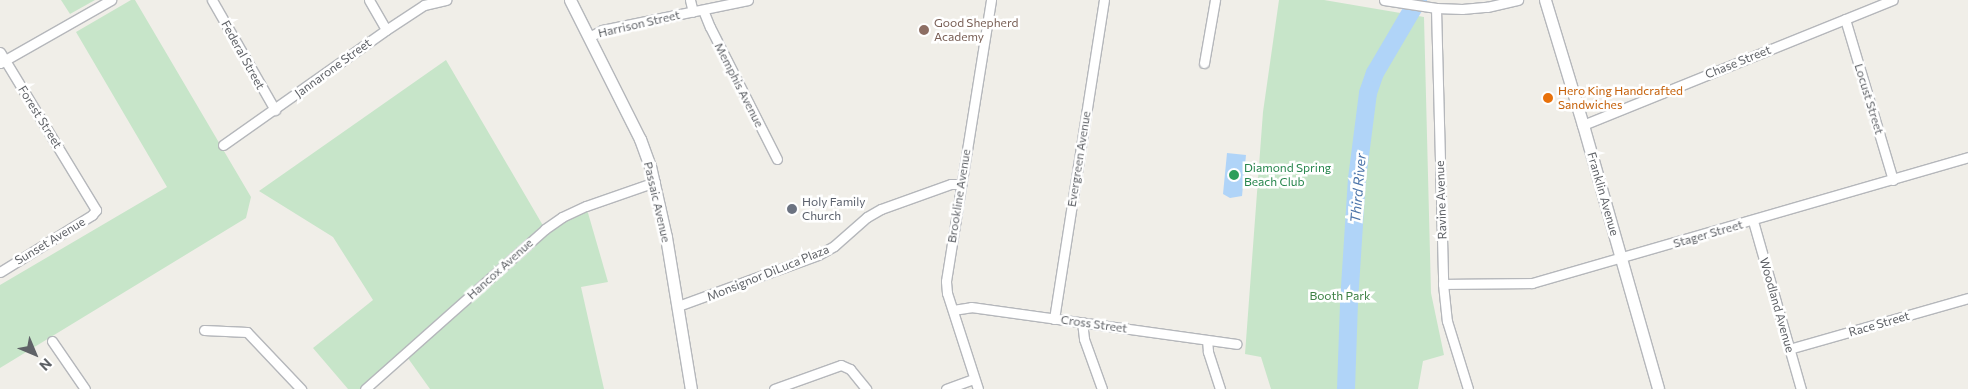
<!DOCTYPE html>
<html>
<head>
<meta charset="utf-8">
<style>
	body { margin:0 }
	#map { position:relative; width:1968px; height:389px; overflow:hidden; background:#f0eee8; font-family:Commissioner,sans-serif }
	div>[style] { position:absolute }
	.green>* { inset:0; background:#c7e5c9 }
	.water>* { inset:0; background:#b0d4f8 }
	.river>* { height:18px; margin:-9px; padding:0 9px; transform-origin:9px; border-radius:9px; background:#b0d4f8 }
	.roads { filter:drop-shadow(1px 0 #b5b7bb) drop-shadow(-1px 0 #b5b7bb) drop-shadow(0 1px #b5b7bb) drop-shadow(0 -1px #b5b7bb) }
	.street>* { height:9px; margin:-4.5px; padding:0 4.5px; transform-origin:4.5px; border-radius:4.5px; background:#fff }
	.secondary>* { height:11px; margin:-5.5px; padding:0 5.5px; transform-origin:5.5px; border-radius:5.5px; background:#fff }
	.dots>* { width:14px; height:14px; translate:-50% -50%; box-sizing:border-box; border:2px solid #fff; border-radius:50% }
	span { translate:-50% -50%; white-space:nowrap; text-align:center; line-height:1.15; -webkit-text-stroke:5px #fff; paint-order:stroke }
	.education-label { font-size:12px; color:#785e54 }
	.left { translate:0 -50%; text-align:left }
	.street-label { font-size:12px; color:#5f6267 }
	.food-label { font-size:12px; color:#c56008 }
	.leisure-label { font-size:12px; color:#27864d }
	.worship-label { font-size:12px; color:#5b616d }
	.park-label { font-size:12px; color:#3d8044 }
	.water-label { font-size:14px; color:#4c74a9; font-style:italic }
	.north { position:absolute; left:10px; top:329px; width:50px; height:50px; -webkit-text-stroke:4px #fff; paint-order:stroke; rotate:135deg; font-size:14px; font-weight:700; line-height:20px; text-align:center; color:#5f6267 }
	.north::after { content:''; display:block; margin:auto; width:18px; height:22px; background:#5f6267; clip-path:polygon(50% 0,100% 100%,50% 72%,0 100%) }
</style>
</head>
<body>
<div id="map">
	<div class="green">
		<i style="clip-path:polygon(61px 0,95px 0,70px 14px)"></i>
		<i style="clip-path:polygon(131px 0,135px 0,251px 197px,246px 218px,0 368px,0 285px,167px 187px,76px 32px)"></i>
		<i style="clip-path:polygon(1279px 0,1324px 0,1424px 17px,1431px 293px,1444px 355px,1423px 361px,1418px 389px,1271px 389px,1261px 357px,1245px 354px,1263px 112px)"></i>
		<i style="clip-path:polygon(446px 60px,545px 229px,586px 206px,608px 282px,581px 287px,604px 389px,430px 389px,405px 354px,365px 389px,348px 389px,313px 348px,373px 300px,333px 237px,259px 191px)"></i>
	</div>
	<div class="water">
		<i style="clip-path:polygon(1227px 153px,1246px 155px,1242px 196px,1230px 198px,1223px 194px)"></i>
	</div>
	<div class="river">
		<i style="left:1346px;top:389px;width:87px;rotate:-88deg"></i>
		<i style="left:1349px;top:302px;width:123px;rotate:-86.3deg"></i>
		<i style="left:1357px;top:179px;width:87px;rotate:-82.7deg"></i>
		<i style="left:1368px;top:93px;width:21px;rotate:-71deg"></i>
		<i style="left:1375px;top:73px;width:85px;rotate:-59.5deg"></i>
	</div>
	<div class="roads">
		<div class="street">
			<i style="left:212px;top:0;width:127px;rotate:60.2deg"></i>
			<i style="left:369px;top:0;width:34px;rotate:60deg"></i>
			<i style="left:690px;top:0;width:12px;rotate:76deg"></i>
			<i style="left:1384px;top:0;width:53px;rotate:8.7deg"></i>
			<i style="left:1436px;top:8px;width:26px;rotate:2deg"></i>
			<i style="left:1462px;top:9px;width:25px;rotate:-5deg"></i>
			<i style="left:1487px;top:7px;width:32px;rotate:-13deg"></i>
			<i style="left:1436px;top:8px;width:276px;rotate:88.5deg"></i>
			<i style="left:1443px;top:284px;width:37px;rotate:84deg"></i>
			<i style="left:1447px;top:321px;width:71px;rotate:72.8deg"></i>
			<i style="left:703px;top:10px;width:18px;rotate:68deg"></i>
			<i style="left:710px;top:27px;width:148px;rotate:63.1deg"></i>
			<i style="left:1845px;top:19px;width:168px;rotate:73.4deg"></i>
			<i style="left:589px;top:37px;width:15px;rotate:-28deg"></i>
			<i style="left:602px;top:30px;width:149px;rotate:-11.6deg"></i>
			<i style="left:0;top:52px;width:185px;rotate:58.7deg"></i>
			<i style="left:96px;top:210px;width:6px;rotate:129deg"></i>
			<i style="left:92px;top:215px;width:108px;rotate:148.2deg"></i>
			<i style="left:0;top:63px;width:128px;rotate:-29.6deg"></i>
			<i style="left:1204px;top:63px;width:64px;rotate:-80.1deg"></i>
			<i style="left:1583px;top:125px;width:334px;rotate:-22deg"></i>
			<i style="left:223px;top:145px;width:199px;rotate:-35.2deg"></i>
			<i style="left:386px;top:30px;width:45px;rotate:-33.3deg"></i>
			<i style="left:424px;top:5px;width:23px;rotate:-13deg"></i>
			<i style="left:1753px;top:221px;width:175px;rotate:74.1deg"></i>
			<i style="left:1443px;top:284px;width:89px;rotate:-0.6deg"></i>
			<i style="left:1532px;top:283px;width:454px;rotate:-16.1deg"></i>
			<i style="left:678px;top:306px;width:149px;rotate:-20deg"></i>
			<i style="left:818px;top:255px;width:18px;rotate:-29deg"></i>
			<i style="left:834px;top:246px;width:44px;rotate:-41.3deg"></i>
			<i style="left:867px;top:217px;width:16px;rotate:-30deg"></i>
			<i style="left:881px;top:209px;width:74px;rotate:-19.7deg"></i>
			<i style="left:951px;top:184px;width:10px"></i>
			<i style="left:953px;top:310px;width:18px;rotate:-9deg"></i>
			<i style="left:971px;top:307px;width:268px;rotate:7.9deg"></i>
			<i style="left:1054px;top:319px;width:323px;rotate:-81.1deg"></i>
			<i style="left:1082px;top:322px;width:17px;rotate:83deg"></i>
			<i style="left:1084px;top:339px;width:53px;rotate:70.2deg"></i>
			<i style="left:204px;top:330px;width:43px;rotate:2.7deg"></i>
			<i style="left:247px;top:332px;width:79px;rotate:46.5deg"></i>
			<i style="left:1207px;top:340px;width:12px;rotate:85deg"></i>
			<i style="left:1208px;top:352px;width:39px;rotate:72deg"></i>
			<i style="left:52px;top:341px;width:58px;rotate:55.5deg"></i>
			<i style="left:1789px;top:349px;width:186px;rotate:-15.9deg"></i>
			<i style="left:365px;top:389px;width:241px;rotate:-41.6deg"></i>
			<i style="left:545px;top:229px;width:21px;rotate:-35deg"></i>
			<i style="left:562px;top:217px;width:26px;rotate:-25deg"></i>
			<i style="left:586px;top:206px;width:73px;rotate:-19.2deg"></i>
			<i style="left:774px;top:389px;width:71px;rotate:-19.7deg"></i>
			<i style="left:841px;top:365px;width:10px;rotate:24deg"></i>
			<i style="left:850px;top:369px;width:26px;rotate:51deg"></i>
			<i style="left:946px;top:389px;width:29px;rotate:-20deg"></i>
			<i style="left:978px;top:389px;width:101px;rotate:-107.9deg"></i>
			<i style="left:947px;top:293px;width:12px;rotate:-95deg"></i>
			<i style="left:946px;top:281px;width:285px;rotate:-80.9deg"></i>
		</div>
		<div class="secondary">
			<i style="left:570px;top:0;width:156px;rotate:63.3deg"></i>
			<i style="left:640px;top:139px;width:29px;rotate:70deg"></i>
			<i style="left:650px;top:166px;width:73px;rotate:77.3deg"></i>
			<i style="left:666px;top:237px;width:154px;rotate:80.7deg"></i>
			<i style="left:1545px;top:0;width:131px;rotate:73.1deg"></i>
			<i style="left:1583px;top:125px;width:274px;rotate:74.1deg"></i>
		</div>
	</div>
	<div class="dots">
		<i style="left:924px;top:30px;background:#8d6e63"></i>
		<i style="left:1548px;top:98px;background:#e8710a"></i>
		<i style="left:1234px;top:175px;background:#2e9e5b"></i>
		<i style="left:792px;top:209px;background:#6b7280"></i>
	</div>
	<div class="education-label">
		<span class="left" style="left:934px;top:30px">Good Shepherd<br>Academy</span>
	</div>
	<div class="street-label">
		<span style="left:639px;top:24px;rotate:-13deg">Harrison Street</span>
		<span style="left:243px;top:55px;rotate:61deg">Federal Street</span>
		<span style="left:1738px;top:62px;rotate:-22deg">Chase Street</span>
		<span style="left:333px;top:68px;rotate:-36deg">Jannarone Street</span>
		<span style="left:739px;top:85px;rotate:63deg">Memphis Avenue</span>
		<span style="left:1869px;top:99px;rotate:73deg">Locust Street</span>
		<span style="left:40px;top:117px;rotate:58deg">Forest Street</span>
		<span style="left:1079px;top:159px;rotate:-81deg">Evergreen Avenue</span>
		<span style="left:1603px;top:194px;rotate:74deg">Franklin Avenue</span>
		<span style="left:959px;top:196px;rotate:-81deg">Brookline Avenue</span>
		<span style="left:1441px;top:200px;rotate:-92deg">Ravine Avenue</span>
		<span style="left:657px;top:202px;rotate:77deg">Passaic Avenue</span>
		<span style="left:1708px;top:234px;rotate:-16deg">Stager Street</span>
		<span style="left:50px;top:241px;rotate:-31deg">Sunset Avenue</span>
		<span style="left:500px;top:269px;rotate:-42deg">Hancox Avenue</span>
		<span style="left:768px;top:273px;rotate:-22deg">Monsignor DiLuca Plaza</span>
		<span style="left:1777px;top:305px;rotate:74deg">Woodland Avenue</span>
		<span style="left:1094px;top:324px;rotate:8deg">Cross Street</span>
		<span style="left:1879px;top:324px;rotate:-16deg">Race Street</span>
	</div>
	<div class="food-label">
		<span class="left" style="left:1558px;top:98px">Hero King Handcrafted<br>Sandwiches</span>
	</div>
	<div class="leisure-label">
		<span class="left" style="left:1244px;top:175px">Diamond Spring<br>Beach Club</span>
	</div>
	<div class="worship-label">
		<span class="left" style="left:802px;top:209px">Holy Family<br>Church</span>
	</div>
	<div class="park-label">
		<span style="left:1340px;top:296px">Booth Park</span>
	</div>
	<div class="water-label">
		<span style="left:1358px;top:188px;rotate:-85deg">Third River</span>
	</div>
	<div class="north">N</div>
</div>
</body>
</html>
